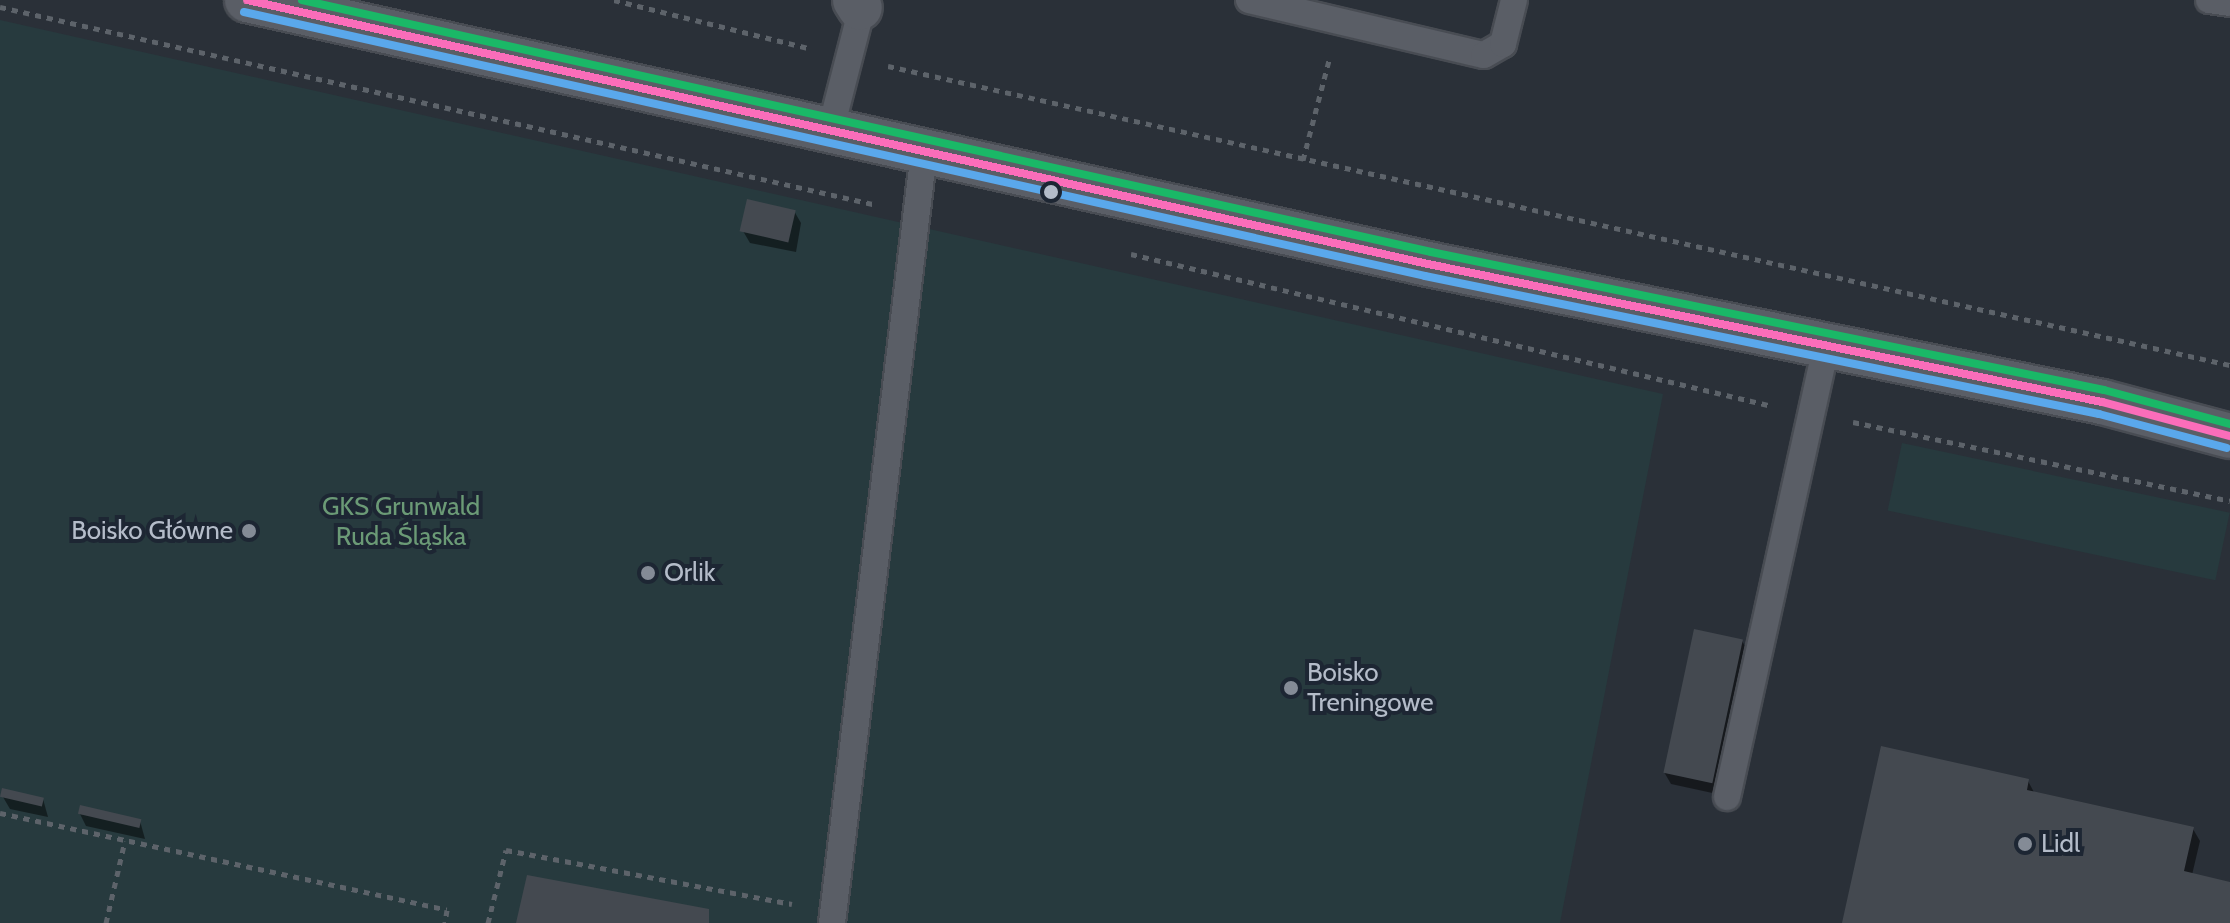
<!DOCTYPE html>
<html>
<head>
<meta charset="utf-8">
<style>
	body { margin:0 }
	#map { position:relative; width:2230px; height:923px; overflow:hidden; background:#2a3038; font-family:Cabin,sans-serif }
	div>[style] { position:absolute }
	.green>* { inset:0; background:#273a3e; transform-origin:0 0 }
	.shadow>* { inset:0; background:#0007 }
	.building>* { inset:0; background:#444950; transform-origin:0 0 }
	.path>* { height:5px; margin-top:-2.5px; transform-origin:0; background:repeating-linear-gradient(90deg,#5d636a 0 6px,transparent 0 12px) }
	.roads { filter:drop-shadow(2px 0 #484c53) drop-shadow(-2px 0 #484c53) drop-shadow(0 2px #484c53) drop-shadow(0 -2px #484c53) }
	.service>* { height:26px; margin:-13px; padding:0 13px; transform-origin:13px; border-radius:13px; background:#5a5e66 }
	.minor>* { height:44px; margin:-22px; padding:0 22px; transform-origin:22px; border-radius:22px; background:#5a5e66 }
	.tertiary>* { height:44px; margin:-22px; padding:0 22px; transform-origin:22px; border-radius:22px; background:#5a5e66 }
	.bus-1>* { height:8px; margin:-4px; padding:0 4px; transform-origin:4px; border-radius:4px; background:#fb6dba }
	.bus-2>* { height:8px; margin:-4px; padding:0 4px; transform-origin:4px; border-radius:4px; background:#5aa8eb }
	.bus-3>* { height:8px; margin:-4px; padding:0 4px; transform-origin:4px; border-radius:4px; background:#1ab867 }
	.dots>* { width:22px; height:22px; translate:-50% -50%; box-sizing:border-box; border:4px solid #1d2633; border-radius:50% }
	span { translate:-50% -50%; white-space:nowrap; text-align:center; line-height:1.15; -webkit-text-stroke:8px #1d2633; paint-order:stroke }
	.park-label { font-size:26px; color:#6b9a76 }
	.poi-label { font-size:26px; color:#b4bcc9 }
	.right { translate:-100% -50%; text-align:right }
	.left { translate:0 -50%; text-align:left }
</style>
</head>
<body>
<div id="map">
	<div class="green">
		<i style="clip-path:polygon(0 20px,1663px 394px,1560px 923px,0 923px)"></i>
		<i style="left:1902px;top:443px;width:335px;height:69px;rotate:12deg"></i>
	</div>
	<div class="shadow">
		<i style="clip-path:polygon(794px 211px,801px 223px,796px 252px,750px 243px,743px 231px)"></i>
		<i style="clip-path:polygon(1742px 641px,1749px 653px,1717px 794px,1671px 784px,1664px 772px)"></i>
		<i style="clip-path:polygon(2028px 781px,2035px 794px,2193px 829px,2200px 841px,2192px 875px,2230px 883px,2230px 923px,1844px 923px)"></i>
		<i style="clip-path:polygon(3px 797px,43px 799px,48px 817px,10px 809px)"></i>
		<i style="clip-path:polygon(80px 814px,140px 821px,145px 839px,86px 826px)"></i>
	</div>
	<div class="building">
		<i style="left:747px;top:199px;width:50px;height:33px;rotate:13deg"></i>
		<i style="left:1694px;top:629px;width:50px;height:147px;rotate:12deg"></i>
		<i style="clip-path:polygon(1881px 746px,2029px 779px,2027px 790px,2194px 827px,2184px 871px,2230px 882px,2230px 923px,1842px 923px)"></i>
		<i style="left:2px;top:788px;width:43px;height:9px;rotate:13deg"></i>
		<i style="left:80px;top:805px;width:63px;height:9px;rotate:13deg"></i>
		<i style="clip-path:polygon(527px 875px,709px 909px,709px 923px,516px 923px)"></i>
	</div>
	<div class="path">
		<i style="left:614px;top:0;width:200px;rotate:13.9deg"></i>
		<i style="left:0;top:7px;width:899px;rotate:12.72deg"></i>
		<i style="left:888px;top:66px;width:1375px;rotate:12.56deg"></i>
		<i style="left:1303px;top:160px;width:103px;rotate:-75.4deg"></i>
		<i style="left:1131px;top:254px;width:659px;rotate:13.34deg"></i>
		<i style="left:1853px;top:422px;width:385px;rotate:11.8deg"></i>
		<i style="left:0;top:813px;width:457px;rotate:12.2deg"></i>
		<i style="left:447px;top:910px;width:13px;rotate:99deg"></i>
		<i style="left:106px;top:923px;width:84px;rotate:-77deg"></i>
		<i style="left:488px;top:923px;width:75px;rotate:-76.1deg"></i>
		<i style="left:506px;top:850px;width:291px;rotate:10.7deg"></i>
	</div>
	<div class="roads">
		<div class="service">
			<i style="left:1249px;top:0;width:241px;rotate:13.2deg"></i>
			<i style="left:1484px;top:55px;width:22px;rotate:-30deg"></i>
			<i style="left:1503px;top:44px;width:45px;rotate:-76deg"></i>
			<i style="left:2209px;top:0;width:21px;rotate:8deg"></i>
			<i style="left:830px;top:132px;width:136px;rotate:-75.6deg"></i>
			<i style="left:1727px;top:797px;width:466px;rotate:-77.6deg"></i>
			<i style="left:832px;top:923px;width:776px;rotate:-83.2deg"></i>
		</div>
		<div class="minor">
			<i style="left:855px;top:0;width:9px;rotate:58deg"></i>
		</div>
		<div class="tertiary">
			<i style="left:247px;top:0;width:1210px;rotate:12.6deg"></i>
			<i style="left:1428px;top:264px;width:688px;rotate:11.57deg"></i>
			<i style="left:2102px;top:402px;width:132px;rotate:14.9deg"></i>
		</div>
	</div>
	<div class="bus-1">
		<i style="left:247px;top:0;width:1210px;rotate:12.6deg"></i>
		<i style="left:1428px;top:264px;width:688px;rotate:11.57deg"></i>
		<i style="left:2102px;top:402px;width:132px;rotate:14.9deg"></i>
	</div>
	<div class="bus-2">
		<i style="left:244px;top:12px;width:1210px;rotate:12.6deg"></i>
		<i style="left:1425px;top:276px;width:688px;rotate:11.57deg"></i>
		<i style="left:2099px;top:414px;width:132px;rotate:14.9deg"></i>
	</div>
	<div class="bus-3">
		<i style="left:302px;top:0;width:1157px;rotate:12.58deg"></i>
		<i style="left:1431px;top:252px;width:687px;rotate:11.59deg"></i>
		<i style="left:2104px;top:390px;width:131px;rotate:15.1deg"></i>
	</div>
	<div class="dots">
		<i style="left:1051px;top:192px;background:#b4bcc9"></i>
		<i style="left:249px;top:531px;background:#848b96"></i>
		<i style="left:648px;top:573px;background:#848b96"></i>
		<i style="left:1291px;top:688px;background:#848b96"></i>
		<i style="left:2025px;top:844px;background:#848b96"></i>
	</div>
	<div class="park-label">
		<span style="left:401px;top:522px">GKS Grunwald<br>Ruda Śląska</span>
	</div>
	<div class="poi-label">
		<span class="right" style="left:233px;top:531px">Boisko Główne</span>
		<span class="left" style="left:664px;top:573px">Orlik</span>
		<span class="left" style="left:1307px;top:688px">Boisko<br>Treningowe</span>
		<span class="left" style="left:2041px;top:844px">Lidl</span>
	</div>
</div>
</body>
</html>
